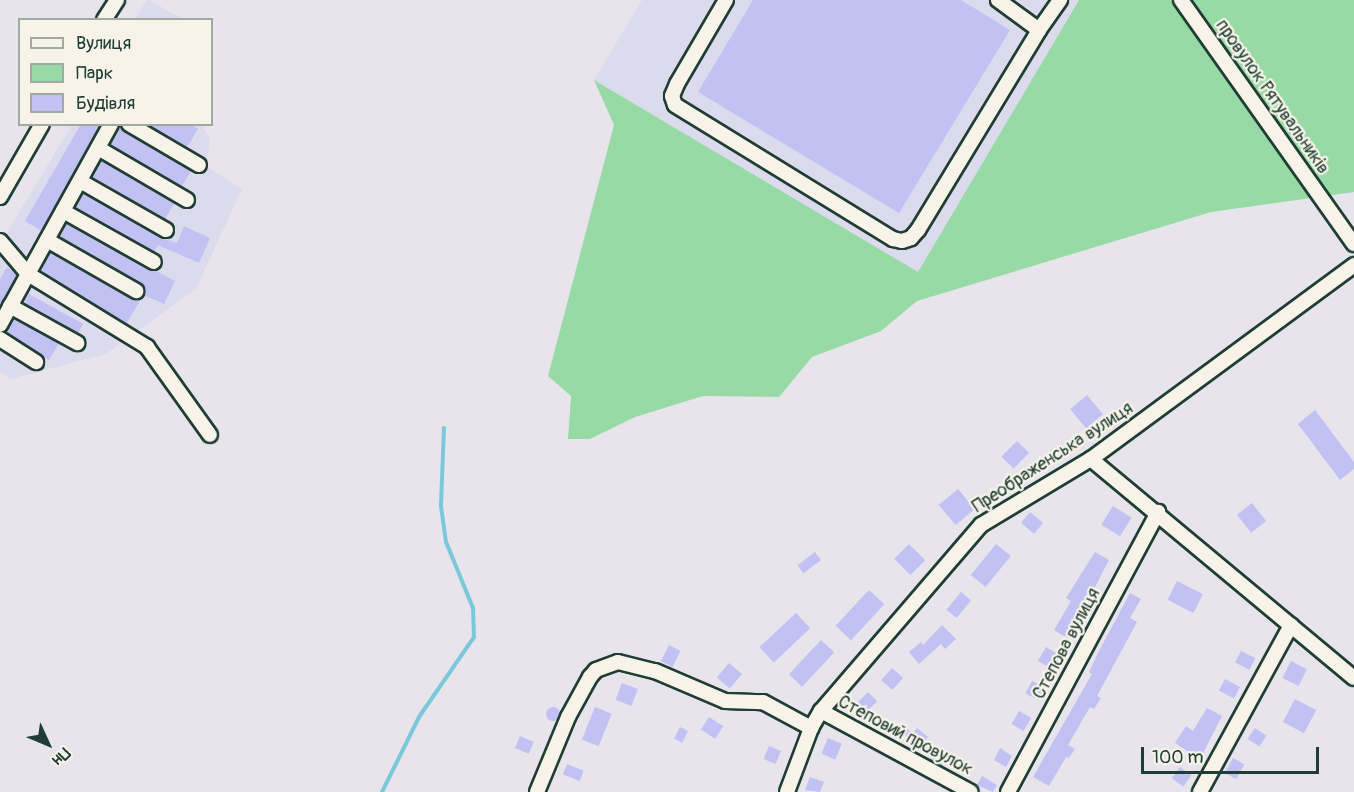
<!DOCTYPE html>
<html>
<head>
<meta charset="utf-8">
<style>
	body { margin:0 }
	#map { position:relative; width:1354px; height:792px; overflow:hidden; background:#e7e4eb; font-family:Pangolin,sans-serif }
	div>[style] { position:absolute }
	.built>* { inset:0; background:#dcdaed }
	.green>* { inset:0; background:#98daa6 }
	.stream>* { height:4px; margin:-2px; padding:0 2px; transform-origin:2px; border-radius:2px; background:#7bc8da }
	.building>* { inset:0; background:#c1c1f3; transform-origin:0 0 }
	.round { border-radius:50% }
	.roads { filter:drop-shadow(2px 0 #1f3d34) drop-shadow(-2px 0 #1f3d34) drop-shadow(0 2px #1f3d34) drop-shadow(0 -2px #1f3d34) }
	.minor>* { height:14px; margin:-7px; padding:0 7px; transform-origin:7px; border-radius:7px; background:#f7f3e8 }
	span { translate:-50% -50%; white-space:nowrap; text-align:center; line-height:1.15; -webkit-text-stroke:4.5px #f7f3e8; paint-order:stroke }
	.street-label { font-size:18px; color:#1f3d34 }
	.legend { position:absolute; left:18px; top:18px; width:195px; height:108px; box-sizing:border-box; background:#f7f3e8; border:2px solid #a1aaa0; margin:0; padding:8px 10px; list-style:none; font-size:18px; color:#1f3d34 }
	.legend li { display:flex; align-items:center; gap:12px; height:30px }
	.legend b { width:30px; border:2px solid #a1aaa0 }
	.north { position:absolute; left:18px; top:714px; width:60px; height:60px; -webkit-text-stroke:4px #f7f3e8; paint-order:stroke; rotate:134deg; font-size:16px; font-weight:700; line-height:24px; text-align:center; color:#1f3d34 }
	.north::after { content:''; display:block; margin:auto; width:21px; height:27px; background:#1f3d34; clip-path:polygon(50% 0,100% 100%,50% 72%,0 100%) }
	.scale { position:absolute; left:1141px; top:747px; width:178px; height:27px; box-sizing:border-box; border:3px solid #1f3d34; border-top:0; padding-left:8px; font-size:18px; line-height:21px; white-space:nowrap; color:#1f3d34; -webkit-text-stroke:4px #f7f3e8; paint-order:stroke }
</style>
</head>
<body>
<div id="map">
	<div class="built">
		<i style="clip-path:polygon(147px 0,149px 0,182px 19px,135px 19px)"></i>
		<i style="clip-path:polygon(642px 0,1079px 0,918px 272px,594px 80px)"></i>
		<i style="clip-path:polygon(72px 125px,201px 125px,210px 139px,206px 166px,242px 189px,196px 289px,106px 354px,10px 379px,0 372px,0 244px)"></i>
	</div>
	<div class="green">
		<i style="clip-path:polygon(1079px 0,1354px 0,1354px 192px,1211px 212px,917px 301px,881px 331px,812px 357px,779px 397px,703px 396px,635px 417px,590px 439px,568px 439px,571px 396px,548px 376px,614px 125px,594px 80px,918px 272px)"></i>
	</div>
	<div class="stream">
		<i style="left:382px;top:792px;width:84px;rotate:-63.7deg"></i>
		<i style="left:419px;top:717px;width:97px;rotate:-55.5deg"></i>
		<i style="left:474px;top:637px;width:29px;rotate:-92deg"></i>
		<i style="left:473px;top:608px;width:71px;rotate:-112.2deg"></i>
		<i style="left:446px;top:542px;width:37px;rotate:-98deg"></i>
		<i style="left:441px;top:505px;width:77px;rotate:-87.8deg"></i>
	</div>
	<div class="building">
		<i style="clip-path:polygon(753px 0,961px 0,1010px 30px,899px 213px,698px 92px)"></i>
		<i style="clip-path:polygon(81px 124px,100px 124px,42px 231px,25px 221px)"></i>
		<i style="clip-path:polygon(120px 124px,124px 132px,191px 171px,182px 186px,110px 145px)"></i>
		<i style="clip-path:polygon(148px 124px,191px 124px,198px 129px,187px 147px)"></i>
		<i style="left:101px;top:160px;width:85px;height:19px;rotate:30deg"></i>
		<i style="clip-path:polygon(83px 193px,162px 238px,177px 243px,184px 226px,210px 238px,199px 263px,158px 245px,154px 252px,75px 207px)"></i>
		<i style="clip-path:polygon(66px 223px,175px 281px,164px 304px,144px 295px,144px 287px,140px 283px,59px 237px)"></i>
		<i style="clip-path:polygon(50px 252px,132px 299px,137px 300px,143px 296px,126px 324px,40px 271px)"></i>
		<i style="clip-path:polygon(7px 267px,17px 275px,0 306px,0 279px)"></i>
		<i style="left:29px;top:294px;width:62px;height:11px;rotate:29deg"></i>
		<i style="clip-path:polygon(14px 318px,59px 343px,49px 360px,6px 332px)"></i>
		<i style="left:1087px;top:395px;width:25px;height:22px;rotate:50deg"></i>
		<i style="clip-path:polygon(1315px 410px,1354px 462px,1354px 469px,1340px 480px,1298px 424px)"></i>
		<i style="left:1017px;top:441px;width:17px;height:22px;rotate:45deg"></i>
		<i style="left:958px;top:489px;width:26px;height:25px;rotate:50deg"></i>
		<i style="left:1252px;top:503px;width:23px;height:19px;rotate:52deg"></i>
		<i style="left:1113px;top:506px;width:22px;height:22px;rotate:32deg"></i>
		<i style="left:1030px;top:512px;width:17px;height:14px;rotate:40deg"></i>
		<i style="left:909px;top:544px;width:23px;height:21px;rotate:45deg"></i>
		<i style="left:996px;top:544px;width:19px;height:40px;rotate:39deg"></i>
		<i style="left:815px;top:552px;width:10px;height:22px;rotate:53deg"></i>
		<i style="clip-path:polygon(1095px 552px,1109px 560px,1068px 639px,1054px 630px,1071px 601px,1066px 598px)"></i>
		<i style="left:1177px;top:581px;width:29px;height:21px;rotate:27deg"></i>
		<i style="left:869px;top:590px;width:21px;height:49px;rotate:43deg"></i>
		<i style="left:961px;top:592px;width:13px;height:23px;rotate:39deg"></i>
		<i style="clip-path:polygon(1130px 593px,1141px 599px,1130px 618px,1137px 622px,1097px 696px,1101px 698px,1094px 709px,1090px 707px,1068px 745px,1075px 749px,1069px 758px,1066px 757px,1049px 786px,1033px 777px,1092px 674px,1089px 672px,1099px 651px)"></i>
		<i style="left:796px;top:613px;width:21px;height:50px;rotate:47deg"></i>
		<i style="clip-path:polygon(942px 625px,956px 639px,945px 649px,941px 644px,919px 664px,909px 652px,921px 642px,923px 645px)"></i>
		<i style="left:821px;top:640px;width:18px;height:47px;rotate:43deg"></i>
		<i style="left:669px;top:645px;width:13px;height:18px;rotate:27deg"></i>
		<i style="left:1046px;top:647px;width:17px;height:16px;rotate:31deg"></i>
		<i style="left:1241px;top:651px;width:16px;height:13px;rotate:27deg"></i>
		<i style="left:1291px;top:661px;width:18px;height:19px;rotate:27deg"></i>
		<i style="left:729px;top:663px;width:17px;height:19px;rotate:40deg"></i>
		<i style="left:892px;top:668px;width:15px;height:16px;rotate:42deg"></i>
		<i style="left:1225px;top:679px;width:17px;height:13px;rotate:28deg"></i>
		<i style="left:1032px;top:681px;width:15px;height:14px;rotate:28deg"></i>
		<i style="left:622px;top:683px;width:17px;height:18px;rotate:21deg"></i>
		<i style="left:868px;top:692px;width:13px;height:14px;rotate:45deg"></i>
		<i style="left:1295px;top:699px;width:24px;height:26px;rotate:28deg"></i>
		<i class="round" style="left:546px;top:707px;width:14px;height:14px"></i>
		<i style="left:595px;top:707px;width:18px;height:35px;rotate:22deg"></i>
		<i style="clip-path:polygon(1207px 708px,1222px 716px,1200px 759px,1175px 743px,1186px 726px,1193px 731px)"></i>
		<i style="left:1019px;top:711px;width:14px;height:15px;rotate:30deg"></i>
		<i style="left:709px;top:717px;width:17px;height:15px;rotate:33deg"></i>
		<i style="left:680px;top:727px;width:9px;height:13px;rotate:27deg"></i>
		<i style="clip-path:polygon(906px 728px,913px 733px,917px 728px,928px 737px,925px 741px,948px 756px,942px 766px,929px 759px,930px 757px,902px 733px)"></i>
		<i style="left:1255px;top:728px;width:14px;height:13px;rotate:34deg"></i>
		<i style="left:520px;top:736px;width:15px;height:13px;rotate:23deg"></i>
		<i style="left:828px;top:738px;width:15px;height:17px;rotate:23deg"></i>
		<i style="left:769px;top:746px;width:13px;height:14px;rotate:23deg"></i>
		<i style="clip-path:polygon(1000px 748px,1012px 756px,1006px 767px,994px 760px)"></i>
		<i style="left:1233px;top:758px;width:13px;height:17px;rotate:29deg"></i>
		<i style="left:567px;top:764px;width:18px;height:11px;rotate:22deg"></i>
		<i style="left:1180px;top:767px;width:14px;height:14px;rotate:36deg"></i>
		<i style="clip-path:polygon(982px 776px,997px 785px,993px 792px,977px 785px)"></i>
		<i style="clip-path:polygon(810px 777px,824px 782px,820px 792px,805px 790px)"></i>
	</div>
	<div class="roads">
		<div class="minor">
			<i style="left:726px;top:0;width:97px;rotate:120.3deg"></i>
			<i style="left:677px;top:84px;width:13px;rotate:113deg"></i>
			<i style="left:672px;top:96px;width:9px;rotate:72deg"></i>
			<i style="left:675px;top:105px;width:256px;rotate:31.6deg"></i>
			<i style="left:893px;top:239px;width:9px;rotate:13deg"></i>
			<i style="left:902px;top:241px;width:9px;rotate:-18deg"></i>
			<i style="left:911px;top:238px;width:11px;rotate:-49deg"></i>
			<i style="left:918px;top:230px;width:234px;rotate:-58.8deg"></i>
			<i style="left:1039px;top:30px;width:51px;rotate:-143.8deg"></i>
			<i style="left:1181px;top:0;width:299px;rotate:54.7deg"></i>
			<i style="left:104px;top:20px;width:24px;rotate:-57deg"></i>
			<i style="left:1039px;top:30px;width:37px;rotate:-55deg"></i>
			<i style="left:111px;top:124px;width:171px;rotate:119deg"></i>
			<i style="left:28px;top:274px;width:140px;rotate:31.5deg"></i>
			<i style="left:147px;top:347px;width:108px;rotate:54.4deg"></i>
			<i style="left:129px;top:124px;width:81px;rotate:30.4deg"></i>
			<i style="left:98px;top:148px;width:103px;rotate:30.3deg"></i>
			<i style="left:80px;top:181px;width:99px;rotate:29.7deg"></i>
			<i style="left:0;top:197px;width:84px;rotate:-60.1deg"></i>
			<i style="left:63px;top:211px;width:104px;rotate:29.3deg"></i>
			<i style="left:47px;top:240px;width:103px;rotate:29.8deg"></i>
			<i style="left:0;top:241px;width:43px;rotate:49.7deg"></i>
			<i style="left:28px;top:274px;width:58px;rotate:118.8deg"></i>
			<i style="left:10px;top:306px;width:77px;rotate:28.9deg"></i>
			<i style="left:0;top:339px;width:43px;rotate:32.6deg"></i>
			<i style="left:1091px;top:459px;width:342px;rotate:39.8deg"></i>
			<i style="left:821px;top:711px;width:170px;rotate:28.4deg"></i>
			<i style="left:537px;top:792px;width:81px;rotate:-67.5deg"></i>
			<i style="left:568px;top:717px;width:46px;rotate:-61.2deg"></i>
			<i style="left:590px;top:677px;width:9px;rotate:-49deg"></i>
			<i style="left:596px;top:670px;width:23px;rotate:-20deg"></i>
			<i style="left:618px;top:662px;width:38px;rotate:14deg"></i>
			<i style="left:655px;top:671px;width:76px;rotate:23.2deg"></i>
			<i style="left:725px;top:701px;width:38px;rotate:2deg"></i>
			<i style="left:763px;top:702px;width:55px;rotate:28.4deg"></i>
			<i style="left:787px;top:792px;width:68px;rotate:-69.4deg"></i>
			<i style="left:811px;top:728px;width:20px;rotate:-60deg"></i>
			<i style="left:821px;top:711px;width:245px;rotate:-49.3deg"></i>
			<i style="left:981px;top:525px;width:128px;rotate:-31deg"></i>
			<i style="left:1091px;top:459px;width:327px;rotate:-36.4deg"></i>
			<i style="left:1008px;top:792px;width:318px;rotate:-61.8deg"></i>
			<i style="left:1200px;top:792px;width:190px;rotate:-61.4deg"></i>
		</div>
	</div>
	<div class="street-label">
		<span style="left:1272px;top:97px;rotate:55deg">провулок Рятувальників</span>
		<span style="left:1053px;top:458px;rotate:-33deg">Преображенська вулиця</span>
		<span style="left:1067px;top:644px;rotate:-62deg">Степова вулиця</span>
		<span style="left:905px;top:736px;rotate:28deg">Степовий провулок</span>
	</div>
	<ul class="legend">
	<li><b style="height:8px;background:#f7f3e8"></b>Вулиця</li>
	<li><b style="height:16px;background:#98daa6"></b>Парк</li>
	<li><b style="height:16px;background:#c1c1f3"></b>Будівля</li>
	</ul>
	<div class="north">Пн</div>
	<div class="scale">100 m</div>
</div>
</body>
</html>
